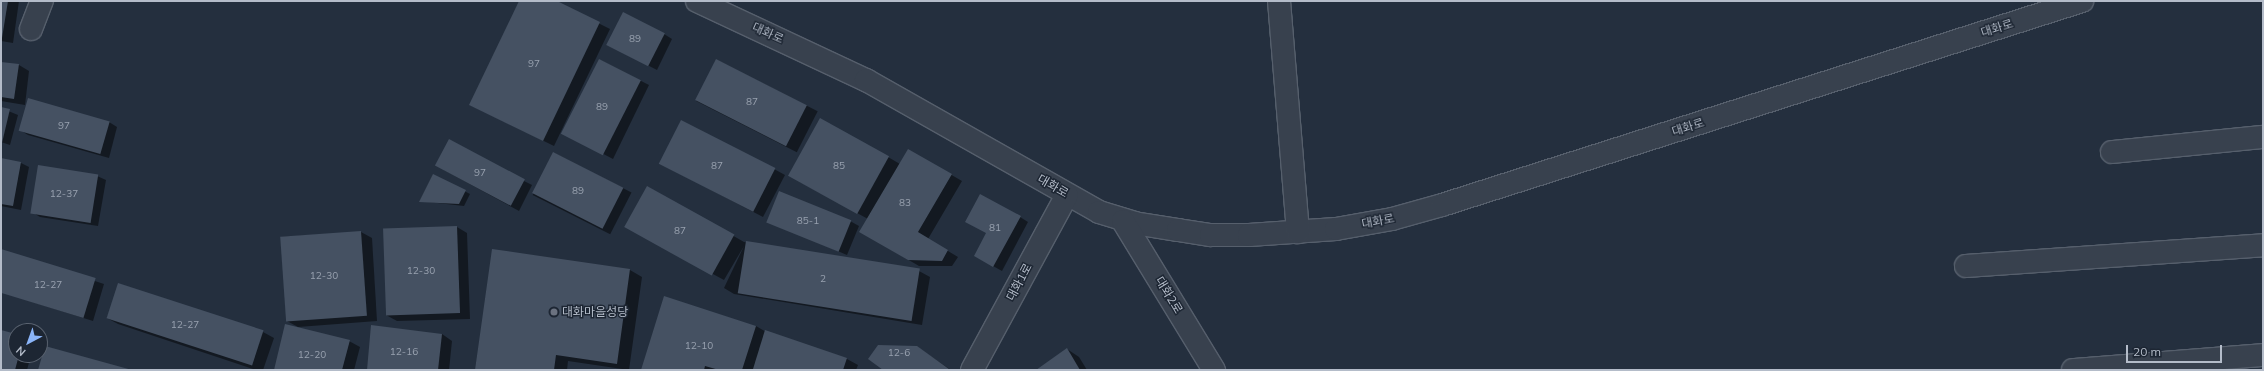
<!DOCTYPE html>
<html>
<head>
<meta charset="utf-8">
<style>
	body { margin:0 }
	#map { position:relative; width:2264px; height:371px; overflow:hidden; background:#242f3e; font-family:Mulish,"Noto Sans KR",sans-serif }
	div>[style] { position:absolute }
	.shadow>* { inset:0; background:#0007; transform-origin:0 0 }
	.building>* { inset:0; background:#455162; transform-origin:0 0 }
	.roads { filter:drop-shadow(1px 0 #565f6c) drop-shadow(-1px 0 #565f6c) drop-shadow(0 1px #565f6c) drop-shadow(0 -1px #565f6c) }
	.minor>* { height:22px; margin:-11px; padding:0 11px; transform-origin:11px; border-radius:11px; background:#38414e }
	.dots>* { width:11px; height:11px; translate:-50% -50%; box-sizing:border-box; border:2px solid #1d2633; border-radius:50% }
	span { translate:-50% -50%; white-space:nowrap; text-align:center; line-height:1.15; -webkit-text-stroke:3px #1d2633; paint-order:stroke }
	.number-label { font-size:10px; color:#98a1af }
	.number-label span { -webkit-text-stroke-width:0 }
	.street-label { font-size:12px; color:#b4bcc9 }
	.poi-label { font-size:12px; color:#b4bcc9 }
	.left { translate:0 -50%; text-align:left }
	.frame { position:absolute; inset:0; border:2px solid #b4bcc9; pointer-events:none }
	.north { position:absolute; left:8px; top:323px; width:40px; height:40px; box-sizing:border-box; background:#1d2633; border:1px solid #59626f; border-radius:50%; rotate:221deg; font-size:11px; font-weight:700; line-height:16px; text-align:center; color:#b4bcc9 }
	.north::after { content:''; display:block; margin:auto; width:14px; height:18px; background:#8ab4f8; clip-path:polygon(50% 0,100% 100%,50% 72%,0 100%) }
	.scale { position:absolute; left:2126px; top:345px; width:96px; height:18px; box-sizing:border-box; border:2px solid #b4bcc9; border-top:0; padding-left:5px; font-size:12px; line-height:14px; white-space:nowrap; color:#b4bcc9; -webkit-text-stroke:3px #1d2633; paint-order:stroke }
</style>
</head>
<body>
<div id="map">
	<div class="shadow">
		<i style="clip-path:polygon(1px 1px,19px 1px,13px 43px,1px 41px)"></i>
		<i style="clip-path:polygon(520px 1px,554px 1px,610px 29px,554px 146px,470px 105px)"></i>
		<i style="clip-path:polygon(664px 34px,672px 39px,657px 70px,616px 49px)"></i>
		<i style="clip-path:polygon(600px 60px,649px 85px,613px 159px,571px 137px)"></i>
		<i style="left:717px;top:60px;width:113px;height:46px;rotate:27deg"></i>
		<i style="clip-path:polygon(1px 63px,19px 65px,29px 71px,25px 105px,1px 101px)"></i>
		<i style="clip-path:polygon(1px 108px,18px 115px,10px 145px,1px 142px)"></i>
		<i style="clip-path:polygon(109px 122px,117px 127px,109px 158px,28px 135px,20px 130px)"></i>
		<i style="clip-path:polygon(908px 150px,962px 181px,928px 239px,958px 257px,952px 266px,919px 266px,861px 232px,868px 219px,800px 182px,888px 157px,900px 164px)"></i>
		<i style="left:554px;top:153px;width:87px;height:47px;rotate:27deg"></i>
		<i style="clip-path:polygon(1px 159px,21px 163px,29px 167px,21px 210px,1px 206px)"></i>
		<i style="clip-path:polygon(671px 169px,774px 169px,785px 175px,763px 217px)"></i>
		<i style="clip-path:polygon(444px 170px,524px 181px,532px 185px,519px 211px)"></i>
		<i style="clip-path:polygon(433px 175px,470px 194px,464px 206px,420px 201px)"></i>
		<i style="clip-path:polygon(97px 176px,106px 180px,98px 226px,40px 217px,32px 212px)"></i>
		<i style="clip-path:polygon(648px 187px,744px 242px,919px 271px,930px 277px,922px 325px,734px 294px,724px 288px,744px 246px,724px 280px,637px 233px)"></i>
		<i style="clip-path:polygon(1020px 217px,1028px 222px,1002px 271px,975px 256px)"></i>
		<i style="clip-path:polygon(767px 221px,850px 221px,859px 226px,847px 255px)"></i>
		<i style="clip-path:polygon(457px 227px,467px 233px,470px 319px,397px 321px,386px 315px)"></i>
		<i style="clip-path:polygon(361px 232px,372px 238px,377px 321px,298px 327px,287px 321px,281px 237px)"></i>
		<i style="clip-path:polygon(1px 250px,104px 284px,93px 321px,1px 292px)"></i>
		<i style="clip-path:polygon(493px 250px,630px 270px,642px 277px,629px 370px,568px 361px,567px 370px,476px 370px)"></i>
		<i style="clip-path:polygon(119px 284px,263px 332px,274px 338px,263px 370px,256px 370px,118px 324px,107px 318px)"></i>
		<i style="clip-path:polygon(756px 326px,766px 332px,847px 359px,858px 365px,856px 370px,642px 370px)"></i>
		<i style="clip-path:polygon(1px 331px,16px 335px,16px 355px,31px 355px,27px 370px,1px 370px)"></i>
		<i style="clip-path:polygon(442px 334px,452px 341px,449px 370px,368px 370px)"></i>
		<i style="clip-path:polygon(349px 341px,360px 347px,354px 370px,275px 370px)"></i>
		<i style="clip-path:polygon(917px 347px,951px 370px,885px 370px,869px 359px)"></i>
		<i style="clip-path:polygon(1067px 349px,1079px 357px,1087px 370px,1038px 370px)"></i>
	</div>
	<div class="building">
		<i style="clip-path:polygon(1px 1px,8px 1px,2px 38px,1px 37px)"></i>
		<i style="clip-path:polygon(519px 1px,557px 1px,600px 22px,543px 141px,469px 105px)"></i>
		<i style="left:623px;top:12px;width:47px;height:37px;rotate:27deg"></i>
		<i style="left:599px;top:59px;width:47px;height:84px;rotate:27deg"></i>
		<i style="left:716px;top:59px;width:102px;height:46px;rotate:27deg"></i>
		<i style="clip-path:polygon(1px 62px,19px 64px,14px 99px,1px 97px)"></i>
		<i style="left:28px;top:98px;width:85px;height:34px;rotate:16deg"></i>
		<i style="clip-path:polygon(1px 107px,10px 109px,2px 143px,1px 143px)"></i>
		<i style="left:820px;top:118px;width:79px;height:66px;rotate:29deg"></i>
		<i style="left:681px;top:120px;width:106px;height:49px;rotate:27deg"></i>
		<i style="left:449px;top:139px;width:86px;height:30px;rotate:28deg"></i>
		<i style="clip-path:polygon(908px 149px,952px 174px,918px 232px,948px 250px,942px 261px,908px 260px,859px 232px)"></i>
		<i style="left:553px;top:152px;width:79px;height:46px;rotate:27deg"></i>
		<i style="clip-path:polygon(1px 158px,21px 162px,13px 206px,1px 204px)"></i>
		<i style="left:38px;top:165px;width:61px;height:49px;rotate:9deg"></i>
		<i style="clip-path:polygon(433px 174px,466px 190px,459px 204px,419px 202px)"></i>
		<i style="left:647px;top:186px;width:100px;height:47px;rotate:29deg"></i>
		<i style="left:779px;top:191px;width:78px;height:34px;rotate:22deg"></i>
		<i style="clip-path:polygon(980px 194px,1021px 216px,993px 267px,974px 256px,986px 233px,965px 222px)"></i>
		<i style="left:457px;top:226px;width:87px;height:74px;rotate:88deg"></i>
		<i style="left:361px;top:231px;width:85px;height:81px;rotate:86deg"></i>
		<i style="left:746px;top:241px;width:176px;height:53px;rotate:9deg"></i>
		<i style="left:1px;top:249px;width:99px;height:42px;rotate:17deg"></i>
		<i style="clip-path:polygon(492px 249px,630px 269px,617px 364px,556px 355px,554px 370px,475px 370px)"></i>
		<i style="left:118px;top:283px;width:153px;height:37px;rotate:18deg"></i>
		<i style="clip-path:polygon(664px 296px,756px 326px,742px 370px,719px 370px,705px 366px,704px 370px,641px 370px)"></i>
		<i style="clip-path:polygon(285px 324px,350px 340px,342px 370px,274px 370px)"></i>
		<i style="clip-path:polygon(371px 325px,442px 334px,438px 370px,367px 370px)"></i>
		<i style="clip-path:polygon(1px 330px,16px 334px,16px 355px,19px 355px,15px 370px,1px 370px)"></i>
		<i style="clip-path:polygon(765px 330px,847px 358px,843px 370px,753px 369px)"></i>
		<i style="clip-path:polygon(878px 345px,917px 346px,949px 369px,883px 370px,868px 359px)"></i>
		<i style="clip-path:polygon(45px 346px,132px 370px,38px 370px)"></i>
		<i style="clip-path:polygon(1067px 348px,1080px 370px,1036px 370px)"></i>
	</div>
	<div class="roads">
		<div class="minor">
			<i style="left:697px;top:1px;width:187px;rotate:25.1deg"></i>
			<i style="left:866px;top:80px;width:268px;rotate:29.5deg"></i>
			<i style="left:1099px;top:212px;width:37px;rotate:17deg"></i>
			<i style="left:1134px;top:223px;width:45px;rotate:9deg"></i>
			<i style="left:1178px;top:230px;width:33px;rotate:9deg"></i>
			<i style="left:1211px;top:235px;width:38px"></i>
			<i style="left:1249px;top:235px;width:87px;rotate:-3.9deg"></i>
			<i style="left:1336px;top:229px;width:57px;rotate:-10.1deg"></i>
			<i style="left:1392px;top:219px;width:52px;rotate:-15.6deg"></i>
			<i style="left:1442px;top:205px;width:672px;rotate:-17.68deg"></i>
			<i style="left:1279px;top:1px;width:232px;rotate:85.3deg"></i>
			<i style="left:31px;top:29px;width:30px;rotate:-69deg"></i>
			<i style="left:2112px;top:152px;width:152px;rotate:-5.7deg"></i>
			<i style="left:1123px;top:221px;width:175px;rotate:58.6deg"></i>
			<i style="left:1966px;top:266px;width:298px;rotate:-4deg"></i>
			<i style="left:972px;top:370px;width:199px;rotate:-61.5deg"></i>
			<i style="left:2073px;top:370px;width:191px;rotate:-4.5deg"></i>
		</div>
	</div>
	<div class="dots">
		<i style="left:554px;top:312px;background:#6b7280"></i>
	</div>
	<div class="number-label">
		<span style="left:635px;top:39px">89</span>
		<span style="left:534px;top:64px">97</span>
		<span style="left:752px;top:102px">87</span>
		<span style="left:602px;top:107px">89</span>
		<span style="left:64px;top:126px">97</span>
		<span style="left:717px;top:166px">87</span>
		<span style="left:839px;top:166px">85</span>
		<span style="left:480px;top:173px">97</span>
		<span style="left:578px;top:191px">89</span>
		<span style="left:64px;top:194px">12-37</span>
		<span style="left:905px;top:203px">83</span>
		<span style="left:808px;top:221px">85-1</span>
		<span style="left:995px;top:228px">81</span>
		<span style="left:680px;top:231px">87</span>
		<span style="left:421px;top:271px">12-30</span>
		<span style="left:324px;top:276px">12-30</span>
		<span style="left:823px;top:279px">2</span>
		<span style="left:48px;top:285px">12-27</span>
		<span style="left:185px;top:325px">12-27</span>
		<span style="left:699px;top:346px">12-10</span>
		<span style="left:404px;top:352px">12-16</span>
		<span style="left:899px;top:353px">12-6</span>
		<span style="left:312px;top:355px">12-20</span>
	</div>
	<div class="street-label">
		<span style="left:1997px;top:28px;rotate:-18deg">대화로</span>
		<span style="left:768px;top:33px;rotate:24deg">대화로</span>
		<span style="left:1688px;top:127px;rotate:-18deg">대화로</span>
		<span style="left:1053px;top:186px;rotate:30deg">대화로</span>
		<span style="left:1378px;top:221px;rotate:-11deg">대화로</span>
		<span style="left:1019px;top:282px;rotate:-62deg">대화1로</span>
		<span style="left:1169px;top:295px;rotate:59deg">대화2로</span>
	</div>
	<div class="poi-label">
		<span class="left" style="left:562px;top:312px">대화마을성당</span>
	</div>
	<div class="frame"></div>
	<div class="north">N</div>
	<div class="scale">20 m</div>
</div>
</body>
</html>
